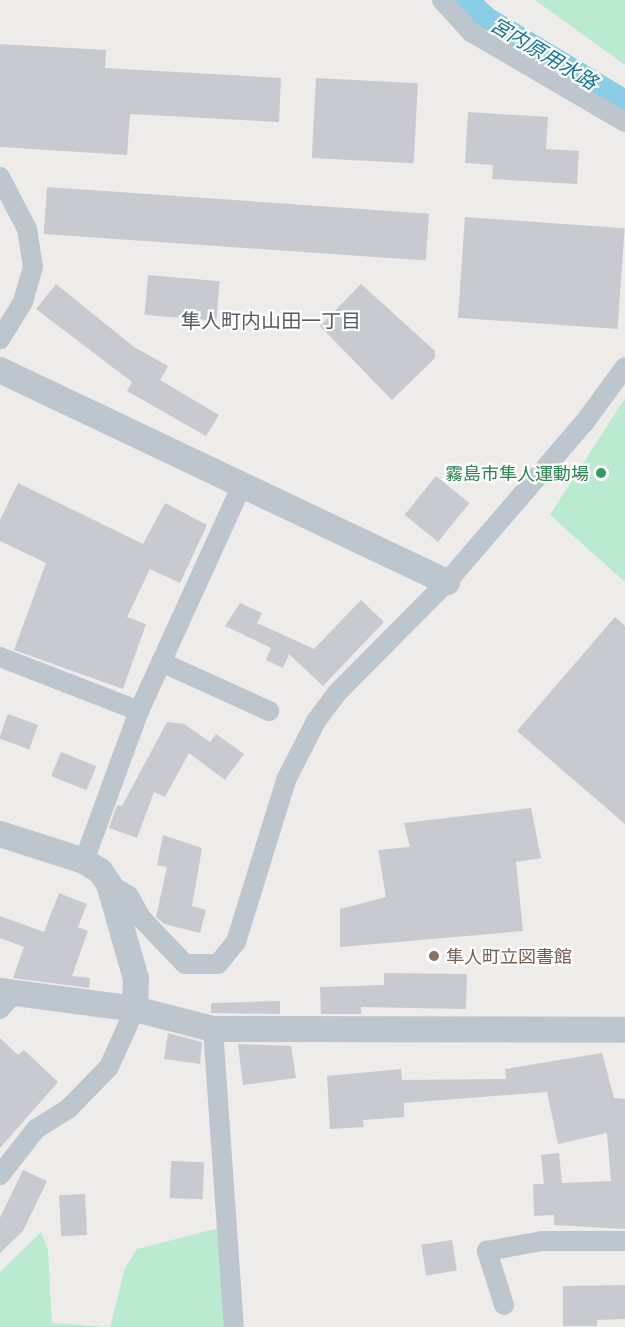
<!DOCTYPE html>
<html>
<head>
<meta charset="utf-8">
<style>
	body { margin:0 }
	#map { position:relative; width:625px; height:1327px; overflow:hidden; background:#eeebeb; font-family:Manrope,"Noto Sans JP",sans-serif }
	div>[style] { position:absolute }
	.green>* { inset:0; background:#baebd0 }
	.canal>* { height:24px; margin:-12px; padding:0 12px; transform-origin:12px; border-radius:12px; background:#89cde6 }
	.building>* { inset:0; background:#c8cad0; transform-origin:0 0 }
	.minor>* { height:20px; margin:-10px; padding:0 10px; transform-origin:10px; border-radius:10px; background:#bdc5cd }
	.tertiary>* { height:26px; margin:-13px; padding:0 13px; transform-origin:13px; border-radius:13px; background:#bdc5cd }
	.dots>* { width:16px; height:16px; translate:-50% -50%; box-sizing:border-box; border:3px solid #fff; border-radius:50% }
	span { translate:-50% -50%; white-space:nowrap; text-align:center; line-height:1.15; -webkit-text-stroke:4.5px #fff; paint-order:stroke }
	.leisure-label { font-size:18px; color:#27864d }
	.right { translate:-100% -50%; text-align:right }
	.education-label { font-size:18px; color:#785e54 }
	.left { translate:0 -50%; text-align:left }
	.water-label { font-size:20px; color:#12779c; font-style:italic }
	.neighbourhood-label { font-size:20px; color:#585b60 }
</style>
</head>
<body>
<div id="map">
	<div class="green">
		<i style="clip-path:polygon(535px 0,625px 0,625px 65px)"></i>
		<i style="clip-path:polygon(625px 398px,625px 582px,550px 515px)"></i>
		<i style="clip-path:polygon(219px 1228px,226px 1327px,0 1327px,0 1272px,41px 1232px,48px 1250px,52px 1323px,110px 1327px,125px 1268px,137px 1249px)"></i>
	</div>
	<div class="canal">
		<i style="left:466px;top:0;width:26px;rotate:43deg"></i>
		<i style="left:485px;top:18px;width:163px;rotate:31deg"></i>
	</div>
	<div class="building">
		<i style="clip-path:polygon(0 44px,106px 50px,105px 68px,281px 78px,279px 122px,130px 114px,127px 155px,0 147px)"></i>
		<i style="left:316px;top:78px;width:102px;height:80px;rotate:3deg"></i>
		<i style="clip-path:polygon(468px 112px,548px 117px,546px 149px,579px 151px,577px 184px,492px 179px,493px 165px,465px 163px)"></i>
		<i style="left:47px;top:187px;width:383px;height:47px;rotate:4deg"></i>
		<i style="left:465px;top:217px;width:160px;height:101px;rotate:4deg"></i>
		<i style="left:148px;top:275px;width:72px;height:40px;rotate:5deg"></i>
		<i style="clip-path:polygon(56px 284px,134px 347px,168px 366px,160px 380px,219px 415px,206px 436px,127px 391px,132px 382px,36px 309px)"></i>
		<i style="clip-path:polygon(361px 284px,435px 351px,435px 358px,392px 400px,320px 326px)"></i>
		<i style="left:436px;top:476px;width:43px;height:50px;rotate:39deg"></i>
		<i style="clip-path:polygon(18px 483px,143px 544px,165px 503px,207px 525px,180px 583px,150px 569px,127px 617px,146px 624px,123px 689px,14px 650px,46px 563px,0 541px,0 520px)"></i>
		<i style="clip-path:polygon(361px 600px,384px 622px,323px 686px,289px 654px,283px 668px,266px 660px,271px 648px,225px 626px,240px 603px,262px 613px,257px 623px,314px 649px)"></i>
		<i style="clip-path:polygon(615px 617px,625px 626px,625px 824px,517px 731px)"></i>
		<i style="left:8px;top:714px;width:32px;height:26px;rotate:20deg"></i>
		<i style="clip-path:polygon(167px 722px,184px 724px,210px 742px,216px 734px,244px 754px,225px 780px,189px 753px,165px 797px,154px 792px,137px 838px,109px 828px,117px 805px,122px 806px)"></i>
		<i style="left:61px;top:752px;width:38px;height:26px;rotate:22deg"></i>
		<i style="clip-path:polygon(531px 808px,541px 858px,516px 862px,523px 931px,340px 947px,340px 909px,386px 897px,378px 850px,410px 847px,404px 823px)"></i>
		<i style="clip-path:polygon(163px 835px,202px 848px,192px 906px,206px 910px,200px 933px,164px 924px,156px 917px,167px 867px,157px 865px)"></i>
		<i style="clip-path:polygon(59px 893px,87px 904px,78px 927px,88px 931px,72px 976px,90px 978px,89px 988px,13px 978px,24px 947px,0 938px,0 916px,44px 932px)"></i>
		<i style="clip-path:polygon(384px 973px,467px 974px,466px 1009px,361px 1007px,361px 1014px,321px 1014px,320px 987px,384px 985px)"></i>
		<i style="clip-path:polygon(280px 1001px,280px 1014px,211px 1013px,211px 1003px)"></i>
		<i style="clip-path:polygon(168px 1033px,202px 1042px,200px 1064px,164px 1059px)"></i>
		<i style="clip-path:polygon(0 1038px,18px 1055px,24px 1050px,58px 1082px,0 1148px)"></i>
		<i style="clip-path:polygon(238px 1044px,291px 1046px,296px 1078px,243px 1085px)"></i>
		<i style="clip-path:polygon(602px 1053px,614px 1098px,625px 1099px,625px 1229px,554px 1225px,554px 1215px,534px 1216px,533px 1184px,544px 1184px,541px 1155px,559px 1153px,562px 1183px,611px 1181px,607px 1133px,558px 1144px,547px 1092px,404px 1103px,404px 1117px,363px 1120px,364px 1127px,330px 1129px,327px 1076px,401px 1069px,402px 1080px,506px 1079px,505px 1069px)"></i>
		<i style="left:171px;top:1161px;width:33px;height:37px;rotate:2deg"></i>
		<i style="clip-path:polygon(23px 1170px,47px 1181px,23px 1231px,0 1253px,0 1218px)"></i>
		<i style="left:85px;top:1194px;width:41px;height:26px;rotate:87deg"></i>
		<i style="left:452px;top:1240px;width:31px;height:31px;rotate:81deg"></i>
		<i style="clip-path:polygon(625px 1285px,625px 1319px,597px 1320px,597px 1326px,563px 1326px,563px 1286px)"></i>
	</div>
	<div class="minor">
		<i style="left:442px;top:0;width:43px;rotate:47.8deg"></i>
		<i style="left:471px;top:32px;width:178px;rotate:30.3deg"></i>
		<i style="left:0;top:177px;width:59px;rotate:62.6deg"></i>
		<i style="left:27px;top:229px;width:38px;rotate:81deg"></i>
		<i style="left:33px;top:267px;width:36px;rotate:106deg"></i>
		<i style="left:23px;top:302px;width:44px;rotate:121.9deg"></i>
		<i style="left:0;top:657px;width:149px;rotate:21.2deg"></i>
		<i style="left:161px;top:662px;width:119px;rotate:24.4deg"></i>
		<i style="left:84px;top:861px;width:160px;rotate:-69.9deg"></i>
		<i style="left:139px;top:711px;width:246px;rotate:-65.5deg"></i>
		<i style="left:109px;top:884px;width:23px;rotate:31deg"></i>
		<i style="left:129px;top:896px;width:26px;rotate:61deg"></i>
		<i style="left:142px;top:919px;width:62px;rotate:46.3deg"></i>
		<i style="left:185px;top:964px;width:33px"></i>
		<i style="left:218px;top:964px;width:28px;rotate:-51deg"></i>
		<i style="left:236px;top:942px;width:170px;rotate:-72.8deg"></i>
		<i style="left:286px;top:780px;width:66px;rotate:-63deg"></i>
		<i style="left:316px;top:721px;width:34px;rotate:-53deg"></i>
		<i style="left:336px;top:694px;width:158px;rotate:-45.3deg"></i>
		<i style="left:447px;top:582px;width:210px;rotate:-49.3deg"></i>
		<i style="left:584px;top:423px;width:69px;rotate:-53.8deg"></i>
		<i style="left:0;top:1009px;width:21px;rotate:-49deg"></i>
		<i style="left:213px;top:1029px;width:299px;rotate:86deg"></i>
		<i style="left:0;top:1175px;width:58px;rotate:-52deg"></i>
		<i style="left:36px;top:1129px;width:39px;rotate:-32deg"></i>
		<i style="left:69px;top:1108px;width:57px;rotate:-45.7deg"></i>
		<i style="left:109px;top:1067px;width:64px;rotate:-65.9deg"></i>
		<i style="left:504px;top:1305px;width:57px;rotate:-107.5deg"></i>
		<i style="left:487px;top:1251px;width:56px;rotate:-10.3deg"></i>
		<i style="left:542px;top:1241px;width:83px"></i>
	</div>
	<div class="tertiary">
		<i style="left:0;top:370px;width:495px;rotate:25.4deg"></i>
		<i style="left:0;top:834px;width:88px;rotate:17.8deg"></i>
		<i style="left:84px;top:861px;width:19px;rotate:32deg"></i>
		<i style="left:100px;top:871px;width:16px;rotate:55deg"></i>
		<i style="left:109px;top:884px;width:99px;rotate:74.1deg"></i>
		<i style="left:136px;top:979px;width:30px;rotate:92deg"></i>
		<i style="left:0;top:991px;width:136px;rotate:7.6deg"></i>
		<i style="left:135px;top:1009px;width:81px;rotate:14.4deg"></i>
		<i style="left:213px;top:1029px;width:412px;rotate:0.1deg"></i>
	</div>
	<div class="dots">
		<i style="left:601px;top:473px;background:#2e9e5b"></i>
		<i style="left:434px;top:956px;background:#8d6e63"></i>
	</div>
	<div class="leisure-label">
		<span class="right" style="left:589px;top:473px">霧島市隼人運動場</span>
	</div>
	<div class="education-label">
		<span class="left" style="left:446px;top:956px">隼人町立図書館</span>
	</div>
	<div class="water-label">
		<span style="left:544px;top:53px;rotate:31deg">宮内原用水路</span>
	</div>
	<div class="neighbourhood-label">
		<span style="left:271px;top:320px">隼人町内山田一丁目</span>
	</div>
</div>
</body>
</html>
